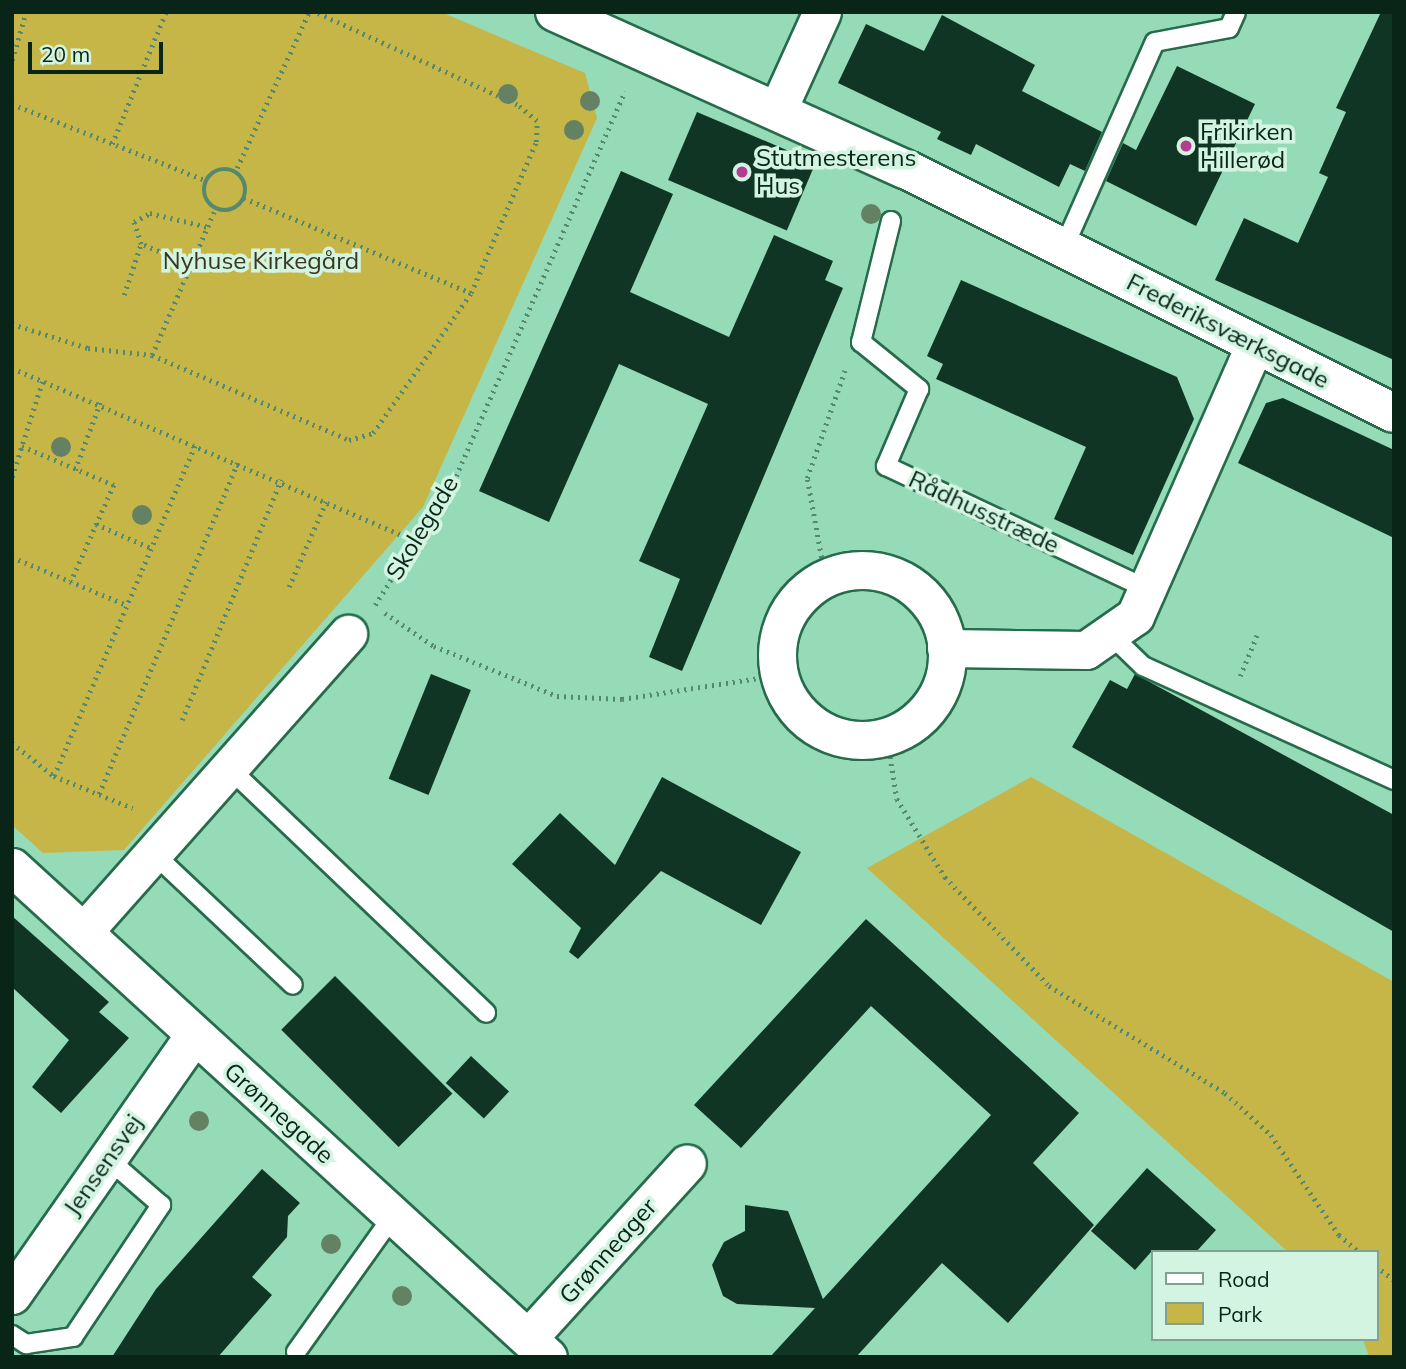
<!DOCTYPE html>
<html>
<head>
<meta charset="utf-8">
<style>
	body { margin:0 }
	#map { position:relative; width:1406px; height:1369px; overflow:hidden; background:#96dbb7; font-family:Mulish,sans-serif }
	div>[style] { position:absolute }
	.green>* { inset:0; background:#c6b647 }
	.building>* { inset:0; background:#113524; transform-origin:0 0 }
	.path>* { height:4.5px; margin-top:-2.25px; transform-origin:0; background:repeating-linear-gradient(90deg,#55886e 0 2px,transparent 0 7px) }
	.path>.ring { margin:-2.25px; padding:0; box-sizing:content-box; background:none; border:4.5px solid #55886e; border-radius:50% }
	.roads { filter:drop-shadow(2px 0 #266b4c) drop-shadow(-2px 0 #266b4c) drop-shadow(0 2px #266b4c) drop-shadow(0 -2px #266b4c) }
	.lane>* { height:18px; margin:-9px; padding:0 9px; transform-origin:9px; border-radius:9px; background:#fff }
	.street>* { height:37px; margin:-18.5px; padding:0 18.5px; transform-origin:18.5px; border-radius:18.5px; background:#fff }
	.street>.ring { margin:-18.5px; padding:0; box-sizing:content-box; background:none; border:37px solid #fff; border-radius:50% }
	.secondary>* { height:38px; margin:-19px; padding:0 19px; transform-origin:19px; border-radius:19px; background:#fff }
	.trees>* { width:20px; height:20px; margin:-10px; border-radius:50%; background:#648163 }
	.dots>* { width:19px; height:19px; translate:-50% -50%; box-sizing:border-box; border:4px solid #d2f4e1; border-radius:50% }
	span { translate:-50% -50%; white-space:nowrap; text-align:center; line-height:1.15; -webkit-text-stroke:7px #d2f4e1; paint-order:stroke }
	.poi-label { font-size:24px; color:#082518 }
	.left { translate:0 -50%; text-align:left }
	.park-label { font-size:24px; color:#3b371f }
	.street-label { font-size:24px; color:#082518 }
	.frame { position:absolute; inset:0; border:14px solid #082518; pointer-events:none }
	.legend { position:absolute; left:1151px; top:1250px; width:228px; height:91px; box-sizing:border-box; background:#d2f4e1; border:2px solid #81a191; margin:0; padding:9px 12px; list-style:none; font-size:21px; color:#082518 }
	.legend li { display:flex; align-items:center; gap:14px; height:35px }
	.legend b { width:35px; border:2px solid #81a191 }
	.scale { position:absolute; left:28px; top:42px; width:135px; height:32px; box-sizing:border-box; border:4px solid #082518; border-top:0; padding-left:9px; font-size:21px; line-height:24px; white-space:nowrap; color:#082518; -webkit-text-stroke:5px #d2f4e1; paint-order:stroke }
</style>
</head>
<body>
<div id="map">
	<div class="green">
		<i style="clip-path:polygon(12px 12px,441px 12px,585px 73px,597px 118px,423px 507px,124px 850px,43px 853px,12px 825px)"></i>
		<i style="clip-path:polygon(1031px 777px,1394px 982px,1394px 1357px,1369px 1357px,1363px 1339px,1376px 1339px,1376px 1252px,1288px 1252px,867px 868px)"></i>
	</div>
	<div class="building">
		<i style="clip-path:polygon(1381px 12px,1394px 12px,1394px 360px,1215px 280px,1244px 218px,1298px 243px,1328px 177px,1319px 173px,1346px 112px,1336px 108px)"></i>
		<i style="clip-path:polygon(942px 15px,1035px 65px,1022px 91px,1102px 132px,1085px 171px,1070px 164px,1059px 187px,976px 144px,971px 155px,937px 139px,941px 132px,838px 83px,866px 24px,924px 51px)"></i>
		<i style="clip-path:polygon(1177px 66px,1255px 104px,1196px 226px,1106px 181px,1123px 143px,1136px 150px)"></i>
		<i style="left:697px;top:112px;width:129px;height:74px;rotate:23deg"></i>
		<i style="clip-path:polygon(621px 171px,673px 194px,630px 292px,729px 337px,774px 235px,833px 261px,825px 280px,843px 288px,682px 671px,649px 657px,680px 579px,639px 561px,708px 404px,619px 364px,549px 522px,479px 491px)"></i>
		<i style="clip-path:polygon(961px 280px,1177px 377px,1194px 419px,1133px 555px,1054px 519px,1086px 447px,936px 379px,943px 364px,927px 356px)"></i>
		<i style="clip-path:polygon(1283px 398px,1394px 450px,1394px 538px,1238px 463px,1266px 403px)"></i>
		<i style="left:431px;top:674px;width:43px;height:113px;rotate:22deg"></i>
		<i style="clip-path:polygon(1135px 674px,1394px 815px,1394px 932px,1072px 747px,1110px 680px,1127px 689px)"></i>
		<i style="clip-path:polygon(662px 777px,801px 852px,761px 925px,661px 871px,578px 959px,569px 952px,581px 928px,512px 864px,560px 813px,615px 865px)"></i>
		<i style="clip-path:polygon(12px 916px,109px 1002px,99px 1012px,129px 1038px,61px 1113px,32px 1087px,69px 1040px,12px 987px)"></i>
		<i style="clip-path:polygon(866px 919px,1079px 1113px,1033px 1163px,1094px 1225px,1008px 1323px,942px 1263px,856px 1357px,770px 1357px,815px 1308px,737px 1304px,723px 1296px,712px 1265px,724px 1242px,745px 1231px,745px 1205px,788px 1211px,823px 1299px,991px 1115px,871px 1006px,741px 1148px,694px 1105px)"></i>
		<i style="left:335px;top:976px;width:166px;height:76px;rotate:45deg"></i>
		<i style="left:471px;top:1056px;width:52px;height:37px;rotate:43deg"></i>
		<i style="clip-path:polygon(1147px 1168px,1216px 1230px,1196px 1252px,1151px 1252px,1135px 1270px,1091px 1231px)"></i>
		<i style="clip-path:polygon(262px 1169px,300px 1203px,288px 1216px,287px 1237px,252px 1277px,272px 1295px,218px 1357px,112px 1357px,156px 1289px)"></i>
	</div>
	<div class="path">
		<i style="left:12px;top:60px;width:50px;rotate:-73.7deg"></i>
		<i style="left:12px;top:104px;width:210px;rotate:21.5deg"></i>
		<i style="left:112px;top:144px;width:143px;rotate:-67.8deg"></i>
		<i style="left:237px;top:168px;width:172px;rotate:-65.2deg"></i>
		<i class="ring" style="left:204px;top:169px;width:37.5px;height:37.5px"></i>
		<i style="left:244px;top:198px;width:246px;rotate:22.7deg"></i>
		<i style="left:191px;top:265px;width:54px;rotate:-157.2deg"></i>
		<i style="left:141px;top:244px;width:23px;rotate:-108deg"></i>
		<i style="left:134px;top:222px;width:18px;rotate:-29deg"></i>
		<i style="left:150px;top:213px;width:60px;rotate:13.6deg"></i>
		<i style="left:124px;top:295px;width:54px;rotate:-71.6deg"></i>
		<i style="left:12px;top:324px;width:80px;rotate:17.5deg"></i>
		<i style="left:88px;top:348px;width:64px;rotate:6.2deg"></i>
		<i style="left:152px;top:355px;width:215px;rotate:23.3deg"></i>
		<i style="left:349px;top:440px;width:25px;rotate:-16deg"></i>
		<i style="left:373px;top:433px;width:171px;rotate:-55deg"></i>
		<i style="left:471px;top:293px;width:164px;rotate:-66.7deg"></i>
		<i style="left:536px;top:142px;width:21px;rotate:-87deg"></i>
		<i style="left:537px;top:121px;width:26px;rotate:-141deg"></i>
		<i style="left:517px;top:105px;width:222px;rotate:-155.3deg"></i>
		<i style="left:152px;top:355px;width:156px;rotate:-66.6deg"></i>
		<i style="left:12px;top:368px;width:439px;rotate:23.2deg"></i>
		<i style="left:22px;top:446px;width:100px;rotate:23deg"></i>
		<i style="left:114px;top:485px;width:106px;rotate:113.9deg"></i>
		<i style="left:75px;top:470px;width:72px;rotate:-69.5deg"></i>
		<i style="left:12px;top:477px;width:103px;rotate:-72.4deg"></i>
		<i style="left:96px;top:524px;width:60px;rotate:23.6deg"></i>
		<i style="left:12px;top:557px;width:125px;rotate:22.7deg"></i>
		<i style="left:825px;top:578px;width:102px;rotate:-100.2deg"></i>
		<i style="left:807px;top:478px;width:114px;rotate:-70.6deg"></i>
		<i style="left:289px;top:587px;width:96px;rotate:-66.6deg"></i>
		<i style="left:375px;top:605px;width:152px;rotate:-57.9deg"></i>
		<i style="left:456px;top:476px;width:420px;rotate:-66.3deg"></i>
		<i style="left:385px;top:613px;width:59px;rotate:34deg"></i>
		<i style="left:434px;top:646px;width:133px;rotate:22.1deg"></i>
		<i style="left:557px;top:696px;width:65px;rotate:2.6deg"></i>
		<i style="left:622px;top:699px;width:159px;rotate:-8.7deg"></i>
		<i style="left:1240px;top:676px;width:44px;rotate:-67.5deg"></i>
		<i style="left:182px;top:720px;width:260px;rotate:-67.6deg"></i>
		<i style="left:887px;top:736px;width:64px;rotate:81deg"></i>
		<i style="left:897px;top:799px;width:92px;rotate:58.4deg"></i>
		<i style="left:945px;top:877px;width:151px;rotate:46.3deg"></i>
		<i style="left:1049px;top:986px;width:206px;rotate:31.3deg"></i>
		<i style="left:1225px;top:1093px;width:62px;rotate:42.4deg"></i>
		<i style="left:1271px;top:1135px;width:121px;rotate:55.8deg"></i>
		<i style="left:1339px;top:1235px;width:26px;rotate:40deg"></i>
		<i style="left:12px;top:743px;width:53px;rotate:38.2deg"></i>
		<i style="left:54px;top:776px;width:85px;rotate:22.1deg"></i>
		<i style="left:54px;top:776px;width:362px;rotate:-66.9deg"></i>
		<i style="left:99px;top:794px;width:361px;rotate:-67.3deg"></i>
		<i style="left:1376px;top:1266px;width:23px;rotate:38deg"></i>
	</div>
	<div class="roads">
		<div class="lane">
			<i style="left:891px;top:221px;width:125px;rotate:103.9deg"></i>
			<i style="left:861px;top:342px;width:75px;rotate:39deg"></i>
			<i style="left:919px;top:389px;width:84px;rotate:113.2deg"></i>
			<i style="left:886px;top:466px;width:289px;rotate:25.2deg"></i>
			<i style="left:1064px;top:247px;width:224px;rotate:-66.1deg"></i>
			<i style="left:1155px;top:42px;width:75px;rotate:-10.7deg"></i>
			<i style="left:1229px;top:28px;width:17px;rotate:-66deg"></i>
			<i style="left:1113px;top:637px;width:42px;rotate:44deg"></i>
			<i style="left:1143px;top:666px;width:276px;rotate:24.4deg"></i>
			<i style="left:229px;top:768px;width:355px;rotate:43.6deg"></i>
			<i style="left:153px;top:853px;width:192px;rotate:43.3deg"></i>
			<i style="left:12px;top:1335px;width:17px;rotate:33deg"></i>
			<i style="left:26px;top:1344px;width:48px;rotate:-8.5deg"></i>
			<i style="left:73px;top:1337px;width:159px;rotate:-56.3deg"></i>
			<i style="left:161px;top:1205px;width:72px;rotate:-139deg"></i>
			<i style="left:296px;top:1352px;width:167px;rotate:-54.5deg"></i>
		</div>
		<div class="street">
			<i style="left:777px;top:111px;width:109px;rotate:-65.6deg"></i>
			<i class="ring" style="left:777px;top:570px;width:133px;height:133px"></i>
			<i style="left:946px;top:648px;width:140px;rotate:0.8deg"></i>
			<i style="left:1086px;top:650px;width:60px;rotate:-34.8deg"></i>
			<i style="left:1135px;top:616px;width:295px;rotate:-66.2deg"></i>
			<i style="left:12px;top:867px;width:726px;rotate:42.43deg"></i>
			<i style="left:86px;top:929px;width:395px;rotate:-48.4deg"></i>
			<i style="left:12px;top:1295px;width:317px;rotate:-55deg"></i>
			<i style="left:528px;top:1338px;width:236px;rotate:-47.7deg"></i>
		</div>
		<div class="secondary">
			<i style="left:555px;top:12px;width:384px;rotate:24.2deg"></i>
			<i style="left:905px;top:169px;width:546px;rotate:26.52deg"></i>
		</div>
	</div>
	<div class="trees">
		<i style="left:508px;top:94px"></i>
		<i style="left:590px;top:101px"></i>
		<i style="left:574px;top:130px"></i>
		<i style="left:871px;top:214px"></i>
		<i style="left:61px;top:447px"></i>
		<i style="left:142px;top:515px"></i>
		<i style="left:199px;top:1121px"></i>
		<i style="left:331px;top:1244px"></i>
		<i style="left:402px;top:1296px"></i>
	</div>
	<div class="dots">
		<i style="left:1186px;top:146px;background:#b43d92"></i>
		<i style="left:742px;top:172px;background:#b43d92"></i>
	</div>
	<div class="poi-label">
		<span class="left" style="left:1200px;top:146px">Frikirken<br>Hillerød</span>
		<span class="left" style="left:756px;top:172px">Stutmesterens<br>Hus</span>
	</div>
	<div class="park-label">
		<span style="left:261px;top:261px">Nyhuse Kirkegård</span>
	</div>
	<div class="street-label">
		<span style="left:1228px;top:331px;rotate:27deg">Frederiksværksgade</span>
		<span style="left:984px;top:512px;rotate:25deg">Rådhusstræde</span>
		<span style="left:422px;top:528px;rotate:-59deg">Skolegade</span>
		<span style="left:279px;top:1113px;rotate:42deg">Grønnegade</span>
		<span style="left:103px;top:1165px;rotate:-55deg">Jensensvej</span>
		<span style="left:608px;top:1251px;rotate:-48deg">Grønneager</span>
	</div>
	<div class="frame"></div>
	<ul class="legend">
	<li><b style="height:9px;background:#fff"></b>Road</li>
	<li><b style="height:19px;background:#c6b647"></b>Park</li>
	</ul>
	<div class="scale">20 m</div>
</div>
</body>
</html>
